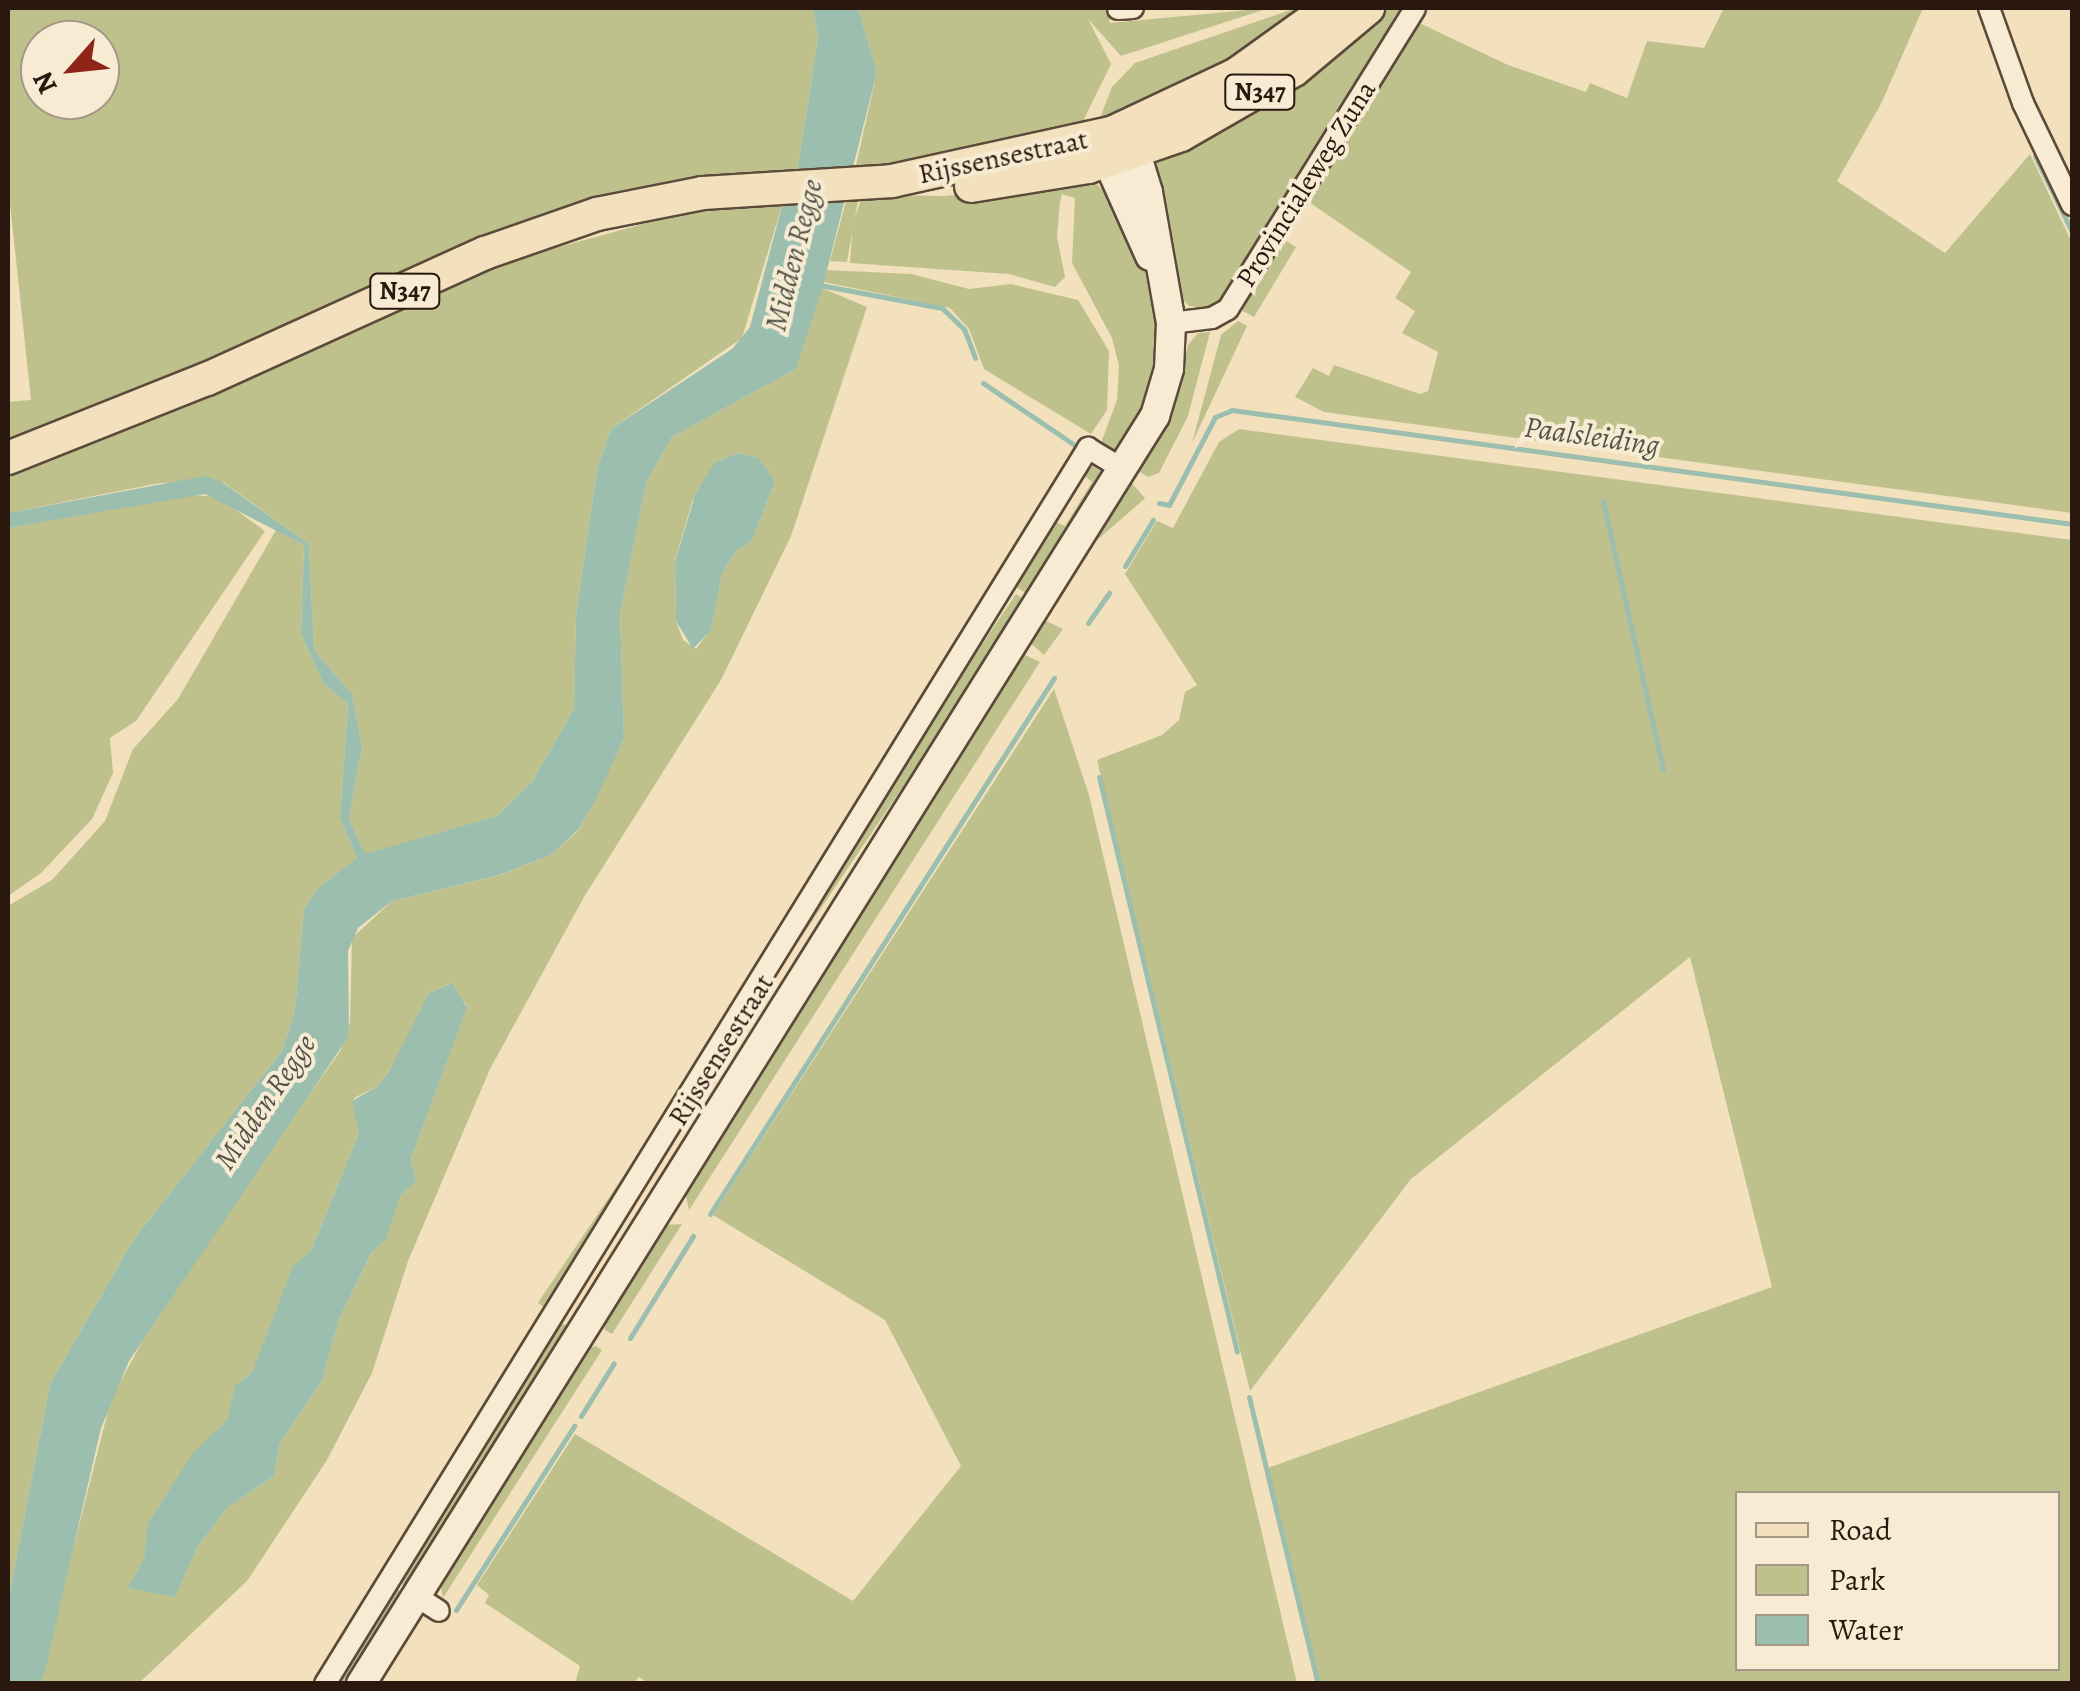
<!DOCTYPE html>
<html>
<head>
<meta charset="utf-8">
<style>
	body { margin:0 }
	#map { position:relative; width:2080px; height:1691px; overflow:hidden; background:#f2e1bc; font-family:Alegreya,serif }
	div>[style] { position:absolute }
	.green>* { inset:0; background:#bfc18d; transform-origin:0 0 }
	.water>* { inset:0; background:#9bbeae }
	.stream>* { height:5px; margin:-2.5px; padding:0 2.5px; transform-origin:2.5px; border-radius:2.5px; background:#9bbeae }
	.roads { filter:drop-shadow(2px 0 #5c4a3a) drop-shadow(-2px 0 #5c4a3a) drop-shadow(0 2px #5c4a3a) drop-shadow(0 -2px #5c4a3a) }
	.minor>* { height:20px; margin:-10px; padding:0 10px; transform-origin:10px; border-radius:10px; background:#f7ecd3 }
	.secondary>* { height:28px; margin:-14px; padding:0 14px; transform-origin:14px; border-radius:14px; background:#f7ecd3 }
	.primary>* { height:32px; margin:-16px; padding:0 16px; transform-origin:16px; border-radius:16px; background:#f2e1bc }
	span { translate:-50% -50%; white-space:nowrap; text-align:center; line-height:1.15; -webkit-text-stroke:8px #f7ecd3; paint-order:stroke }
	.shield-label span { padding:2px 8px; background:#f7ecd3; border:2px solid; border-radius:8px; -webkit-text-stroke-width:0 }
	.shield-label { font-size:25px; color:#2a180f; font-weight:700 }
	.street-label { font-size:28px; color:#2a180f }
	.water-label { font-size:30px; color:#525247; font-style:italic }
	.frame { position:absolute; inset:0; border:10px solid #2a180f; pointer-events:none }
	.legend { position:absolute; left:1735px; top:1491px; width:325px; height:180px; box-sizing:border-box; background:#f7ecd3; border:2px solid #a59785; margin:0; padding:12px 18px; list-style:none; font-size:30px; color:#2a180f }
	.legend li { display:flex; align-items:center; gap:20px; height:50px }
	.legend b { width:50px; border:2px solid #a59785 }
	.north { position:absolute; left:20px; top:20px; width:100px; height:100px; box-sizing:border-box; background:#f7ecd3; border:2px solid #a59785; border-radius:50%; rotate:243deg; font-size:28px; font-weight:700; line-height:40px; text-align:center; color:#2a180f }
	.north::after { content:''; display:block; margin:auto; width:35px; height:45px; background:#8f2418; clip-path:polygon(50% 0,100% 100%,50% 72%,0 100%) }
</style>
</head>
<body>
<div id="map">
	<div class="green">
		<i style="clip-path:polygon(evenodd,8px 8px,813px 8px,818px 38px,797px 173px,734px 176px,268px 340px,8px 446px,8px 402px,31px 400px,8px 185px,8px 8px,40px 40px,100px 40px,100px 100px,40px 100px,40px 40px)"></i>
		<i style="clip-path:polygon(858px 8px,1107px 8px,1110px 23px,1269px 8px,1121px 56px,1088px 19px,1111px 64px,1084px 119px,1098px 123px,1112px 87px,1135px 63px,1296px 8px,1318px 8px,1229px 73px,1103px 127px,997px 154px,855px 170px,877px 72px)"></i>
		<i style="clip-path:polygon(1374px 8px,1405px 8px,1235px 285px,1211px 308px,1189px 306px,1178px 295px,1152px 179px,1157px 163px)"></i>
		<i style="clip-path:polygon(1724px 8px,1923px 8px,1881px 104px,1837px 181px,1945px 253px,2030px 154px,2072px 243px,2072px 513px,1324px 412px,1295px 397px,1313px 368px,1329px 376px,1334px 365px,1420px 394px,1428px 391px,1438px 352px,1402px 333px,1415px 311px,1395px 298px,1411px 272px,1306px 200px,1413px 20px,1508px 65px,1586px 92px,1590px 83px,1627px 98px,1647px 41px,1704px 48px)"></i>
		<i style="clip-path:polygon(1095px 182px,1109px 197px,1147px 275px,1158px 321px,1156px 370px,1145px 409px,1114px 456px,1101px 443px,1117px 400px,1119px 366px,1112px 338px,1072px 263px,1075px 198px,1062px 194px,1060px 202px,1057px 237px,1065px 277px,1055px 287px,1009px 274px,850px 263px,853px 222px,861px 200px,874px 195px,945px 196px)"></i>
		<i style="clip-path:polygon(858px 200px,847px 262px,830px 261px,846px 201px)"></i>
		<i style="clip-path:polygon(783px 202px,742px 338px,611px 429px,597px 469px,576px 615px,574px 709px,532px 782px,497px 816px,365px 855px,349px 819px,362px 746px,352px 694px,314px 650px,309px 544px,223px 482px,160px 483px,8px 513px,8px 475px,152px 420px,508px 261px,694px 210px)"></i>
		<i style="clip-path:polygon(1285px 240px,1296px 247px,1254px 317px,1243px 311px,1240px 303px)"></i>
		<i style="clip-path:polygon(827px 270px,911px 274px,969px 289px,1011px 284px,1078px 300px,1109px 351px,1107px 410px,1091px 434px,984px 369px,969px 329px,950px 308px,824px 282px)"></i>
		<i style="clip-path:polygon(evenodd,822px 288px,867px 307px,791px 536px,721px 680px,584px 897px,490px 1069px,408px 1261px,372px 1373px,327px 1460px,247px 1581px,139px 1683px,39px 1684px,111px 1399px,168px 1294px,341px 1050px,350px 1023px,352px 938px,392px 901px,497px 876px,551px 855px,578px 831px,624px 738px,620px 614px,646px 483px,672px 437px,796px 369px,822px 288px,738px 453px,759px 458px,775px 481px,752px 541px,736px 551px,722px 574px,711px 629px,696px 649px,683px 640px,676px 621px,675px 561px,692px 502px,714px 463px,738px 453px,822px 288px,451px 983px,467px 1006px,411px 1159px,416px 1181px,400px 1196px,339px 1319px,322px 1381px,280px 1443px,274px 1476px,227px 1508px,198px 1546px,175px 1596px,129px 1588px,144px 1558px,149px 1523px,195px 1452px,227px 1420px,235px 1385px,252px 1373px,311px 1251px,359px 1133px,354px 1098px,378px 1086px,400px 1055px,429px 993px,451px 983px)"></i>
		<i style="clip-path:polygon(1238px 321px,1247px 326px,1192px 443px,1221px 335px)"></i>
		<i style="clip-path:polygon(1210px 332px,1188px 416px,1159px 473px,1148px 477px,1136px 470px,1175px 398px,1188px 345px,1198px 333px)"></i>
		<i style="clip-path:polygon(evenodd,1239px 429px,2072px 540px,2072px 1683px,1320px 1683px,1268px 1468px,1772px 1287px,1690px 957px,1411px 1179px,1250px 1391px,1097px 760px,1162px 735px,1179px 720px,1185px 692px,1197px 685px,1125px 574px,1157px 521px,1173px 528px,1219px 442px,1239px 429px,1738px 1494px,2058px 1494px,2058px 1668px,1738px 1668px,1738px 1494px)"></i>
		<i style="clip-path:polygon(1093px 466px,1104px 474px,1032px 597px,1016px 587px,1056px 522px,1065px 526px,1092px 482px,1083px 475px)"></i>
		<i style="left:1130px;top:481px;width:23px;height:148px;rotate:49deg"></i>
		<i style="clip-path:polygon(183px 494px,218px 497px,265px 531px,136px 721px,110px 738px,113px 773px,92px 819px,41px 873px,8px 896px,8px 528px)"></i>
		<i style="clip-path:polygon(276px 530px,304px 545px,301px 634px,323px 683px,348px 704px,340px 818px,357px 858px,318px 888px,304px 909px,295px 1010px,282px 1051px,134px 1239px,50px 1384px,8px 1602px,8px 906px,52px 880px,105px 821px,133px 749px,178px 699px)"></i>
		<i style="left:1016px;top:594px;width:14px;height:855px;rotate:34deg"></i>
		<i style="clip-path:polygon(1042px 619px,1063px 629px,1044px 655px,1028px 641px)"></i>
		<i style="clip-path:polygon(1023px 654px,1040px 662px,689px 1210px,684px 1188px)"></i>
		<i style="clip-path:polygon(1054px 689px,1089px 795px,1297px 1683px,649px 1684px,639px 1677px,634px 1683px,575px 1683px,580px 1666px,485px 1603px,489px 1595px,477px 1585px,575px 1434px,853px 1601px,961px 1466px,885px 1320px,713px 1215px)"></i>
		<i style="clip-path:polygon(682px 1224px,612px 1334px,605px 1330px,604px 1320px,661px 1225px)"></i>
		<i style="clip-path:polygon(560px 1322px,572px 1329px,408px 1589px,402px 1584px,429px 1529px,436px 1517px,442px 1519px,449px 1497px)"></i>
		<i style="clip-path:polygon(596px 1346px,602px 1350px,443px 1598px,440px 1583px,582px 1349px)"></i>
		<i style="left:394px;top:1587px;width:13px;height:115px;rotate:32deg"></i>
	</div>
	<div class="water">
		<i style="clip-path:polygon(813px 8px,858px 8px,877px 72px,823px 286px,796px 369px,672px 437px,646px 483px,620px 614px,624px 738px,597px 797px,578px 830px,551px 855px,496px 876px,392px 901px,358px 928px,348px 951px,349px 1036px,129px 1361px,101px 1428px,45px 1671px,39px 1684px,8px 1683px,8px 1602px,50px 1384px,134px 1239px,282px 1051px,295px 1010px,304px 909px,318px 888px,357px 858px,340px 818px,348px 704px,323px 683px,301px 634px,304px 545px,205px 494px,8px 528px,8px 513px,205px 476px,222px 482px,309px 544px,314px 650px,352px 694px,362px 746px,349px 819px,365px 854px,497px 816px,532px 782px,574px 709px,576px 615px,597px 469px,611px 429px,732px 349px,750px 327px,783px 202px,797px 173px,818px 38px)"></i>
		<i style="clip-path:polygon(738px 453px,759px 458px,775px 481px,752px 541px,736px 551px,722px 574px,711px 630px,693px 649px,676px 621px,675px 562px,695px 495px,714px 463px)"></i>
		<i style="clip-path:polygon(452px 983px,467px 1007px,411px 1159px,416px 1181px,400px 1196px,386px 1239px,372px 1252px,339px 1319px,322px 1381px,280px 1443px,274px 1476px,227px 1508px,198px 1546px,175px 1597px,128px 1588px,144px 1558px,148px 1523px,194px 1452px,227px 1420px,235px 1385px,252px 1373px,293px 1266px,311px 1251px,359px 1133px,352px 1101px,378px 1086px,391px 1068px,429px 993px)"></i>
	</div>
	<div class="stream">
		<i style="left:2035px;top:156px;width:85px;rotate:64deg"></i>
		<i style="left:820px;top:285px;width:124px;rotate:10.7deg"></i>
		<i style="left:942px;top:308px;width:30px;rotate:44deg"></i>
		<i style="left:964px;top:329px;width:31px;rotate:69deg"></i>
		<i style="left:983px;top:383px;width:112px;rotate:34.1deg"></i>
		<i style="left:1603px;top:501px;width:275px;rotate:77.4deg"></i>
		<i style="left:1159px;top:503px;width:10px;rotate:11deg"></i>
		<i style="left:1169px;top:505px;width:99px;rotate:-62.4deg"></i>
		<i style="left:1215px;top:417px;width:18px;rotate:-22deg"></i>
		<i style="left:1232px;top:410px;width:848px;rotate:7.73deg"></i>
		<i style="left:1125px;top:566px;width:54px;rotate:-58.7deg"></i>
		<i style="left:1088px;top:623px;width:37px;rotate:-55deg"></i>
		<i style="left:1099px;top:777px;width:591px;rotate:76.5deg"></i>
		<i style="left:710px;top:1214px;width:637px;rotate:-57.31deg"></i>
		<i style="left:630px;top:1338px;width:120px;rotate:-58.3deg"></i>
		<i style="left:1249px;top:1397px;width:295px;rotate:76.5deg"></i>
		<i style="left:581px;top:1416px;width:62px;rotate:-58.1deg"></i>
		<i style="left:456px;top:1610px;width:219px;rotate:-57.3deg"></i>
	</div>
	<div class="roads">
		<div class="minor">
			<i style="left:1989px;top:8px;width:101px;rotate:70.3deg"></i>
			<i style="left:2023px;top:103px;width:113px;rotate:64.3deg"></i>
			<i style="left:1118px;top:9px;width:15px;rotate:-4deg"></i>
			<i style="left:1171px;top:323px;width:41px;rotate:-7deg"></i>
			<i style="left:1212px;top:318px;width:18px;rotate:-29deg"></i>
			<i style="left:1228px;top:309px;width:354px;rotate:-58.1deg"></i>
			<i style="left:416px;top:1596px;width:27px;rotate:33deg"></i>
			<i style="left:325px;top:1684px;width:1453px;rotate:-58.31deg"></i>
			<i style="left:1088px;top:448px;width:42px;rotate:31.4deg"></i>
		</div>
		<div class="secondary">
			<i style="left:1112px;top:143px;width:19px;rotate:102deg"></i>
			<i style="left:1108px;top:162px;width:103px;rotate:65.9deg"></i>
			<i style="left:361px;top:1684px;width:1496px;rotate:-57.95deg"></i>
			<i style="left:1155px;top:416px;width:49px;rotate:-73.4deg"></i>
			<i style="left:1169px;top:369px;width:46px;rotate:-87.5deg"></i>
			<i style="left:1171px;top:323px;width:133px;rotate:-100deg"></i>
			<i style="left:1148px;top:192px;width:41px;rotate:-107.1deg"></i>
			<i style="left:1136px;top:153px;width:24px;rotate:-135deg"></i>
		</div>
		<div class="primary">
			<i style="left:971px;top:186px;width:119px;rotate:-9.2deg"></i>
			<i style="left:1088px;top:167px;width:98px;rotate:-19deg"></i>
			<i style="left:1181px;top:135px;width:130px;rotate:-29.9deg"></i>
			<i style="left:1294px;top:70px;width:97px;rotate:-40deg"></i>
			<i style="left:8px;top:458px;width:214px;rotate:-21.7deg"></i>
			<i style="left:207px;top:379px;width:305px;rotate:-24.4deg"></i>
			<i style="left:485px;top:253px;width:119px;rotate:-19.2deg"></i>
			<i style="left:597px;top:214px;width:108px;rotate:-11.2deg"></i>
			<i style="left:703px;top:193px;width:189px;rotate:-3.6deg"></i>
			<i style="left:892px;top:181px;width:227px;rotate:-12.4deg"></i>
			<i style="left:1114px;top:132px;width:136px;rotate:-25.2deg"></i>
			<i style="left:1237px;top:74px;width:113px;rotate:-35.7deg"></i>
		</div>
	</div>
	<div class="shield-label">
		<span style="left:1260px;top:92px">N347</span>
		<span style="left:405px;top:291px">N347</span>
	</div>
	<div class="street-label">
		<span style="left:1003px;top:157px;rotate:-12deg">Rijssensestraat</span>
		<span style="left:1306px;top:184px;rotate:-58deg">Provincialeweg Zuna</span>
		<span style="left:721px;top:1050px;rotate:-58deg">Rijssensestraat</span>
	</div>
	<div class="water-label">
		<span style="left:794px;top:255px;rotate:-76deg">Midden Regge</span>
		<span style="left:1592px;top:436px;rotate:8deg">Paalsleiding</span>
		<span style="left:265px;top:1102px;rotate:-56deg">Midden Regge</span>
	</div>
	<div class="frame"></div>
	<ul class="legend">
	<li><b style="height:12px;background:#f2e1bc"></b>Road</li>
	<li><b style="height:28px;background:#bfc18d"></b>Park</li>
	<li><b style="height:28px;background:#9bbeae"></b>Water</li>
	</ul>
	<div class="north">N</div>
</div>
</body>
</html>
